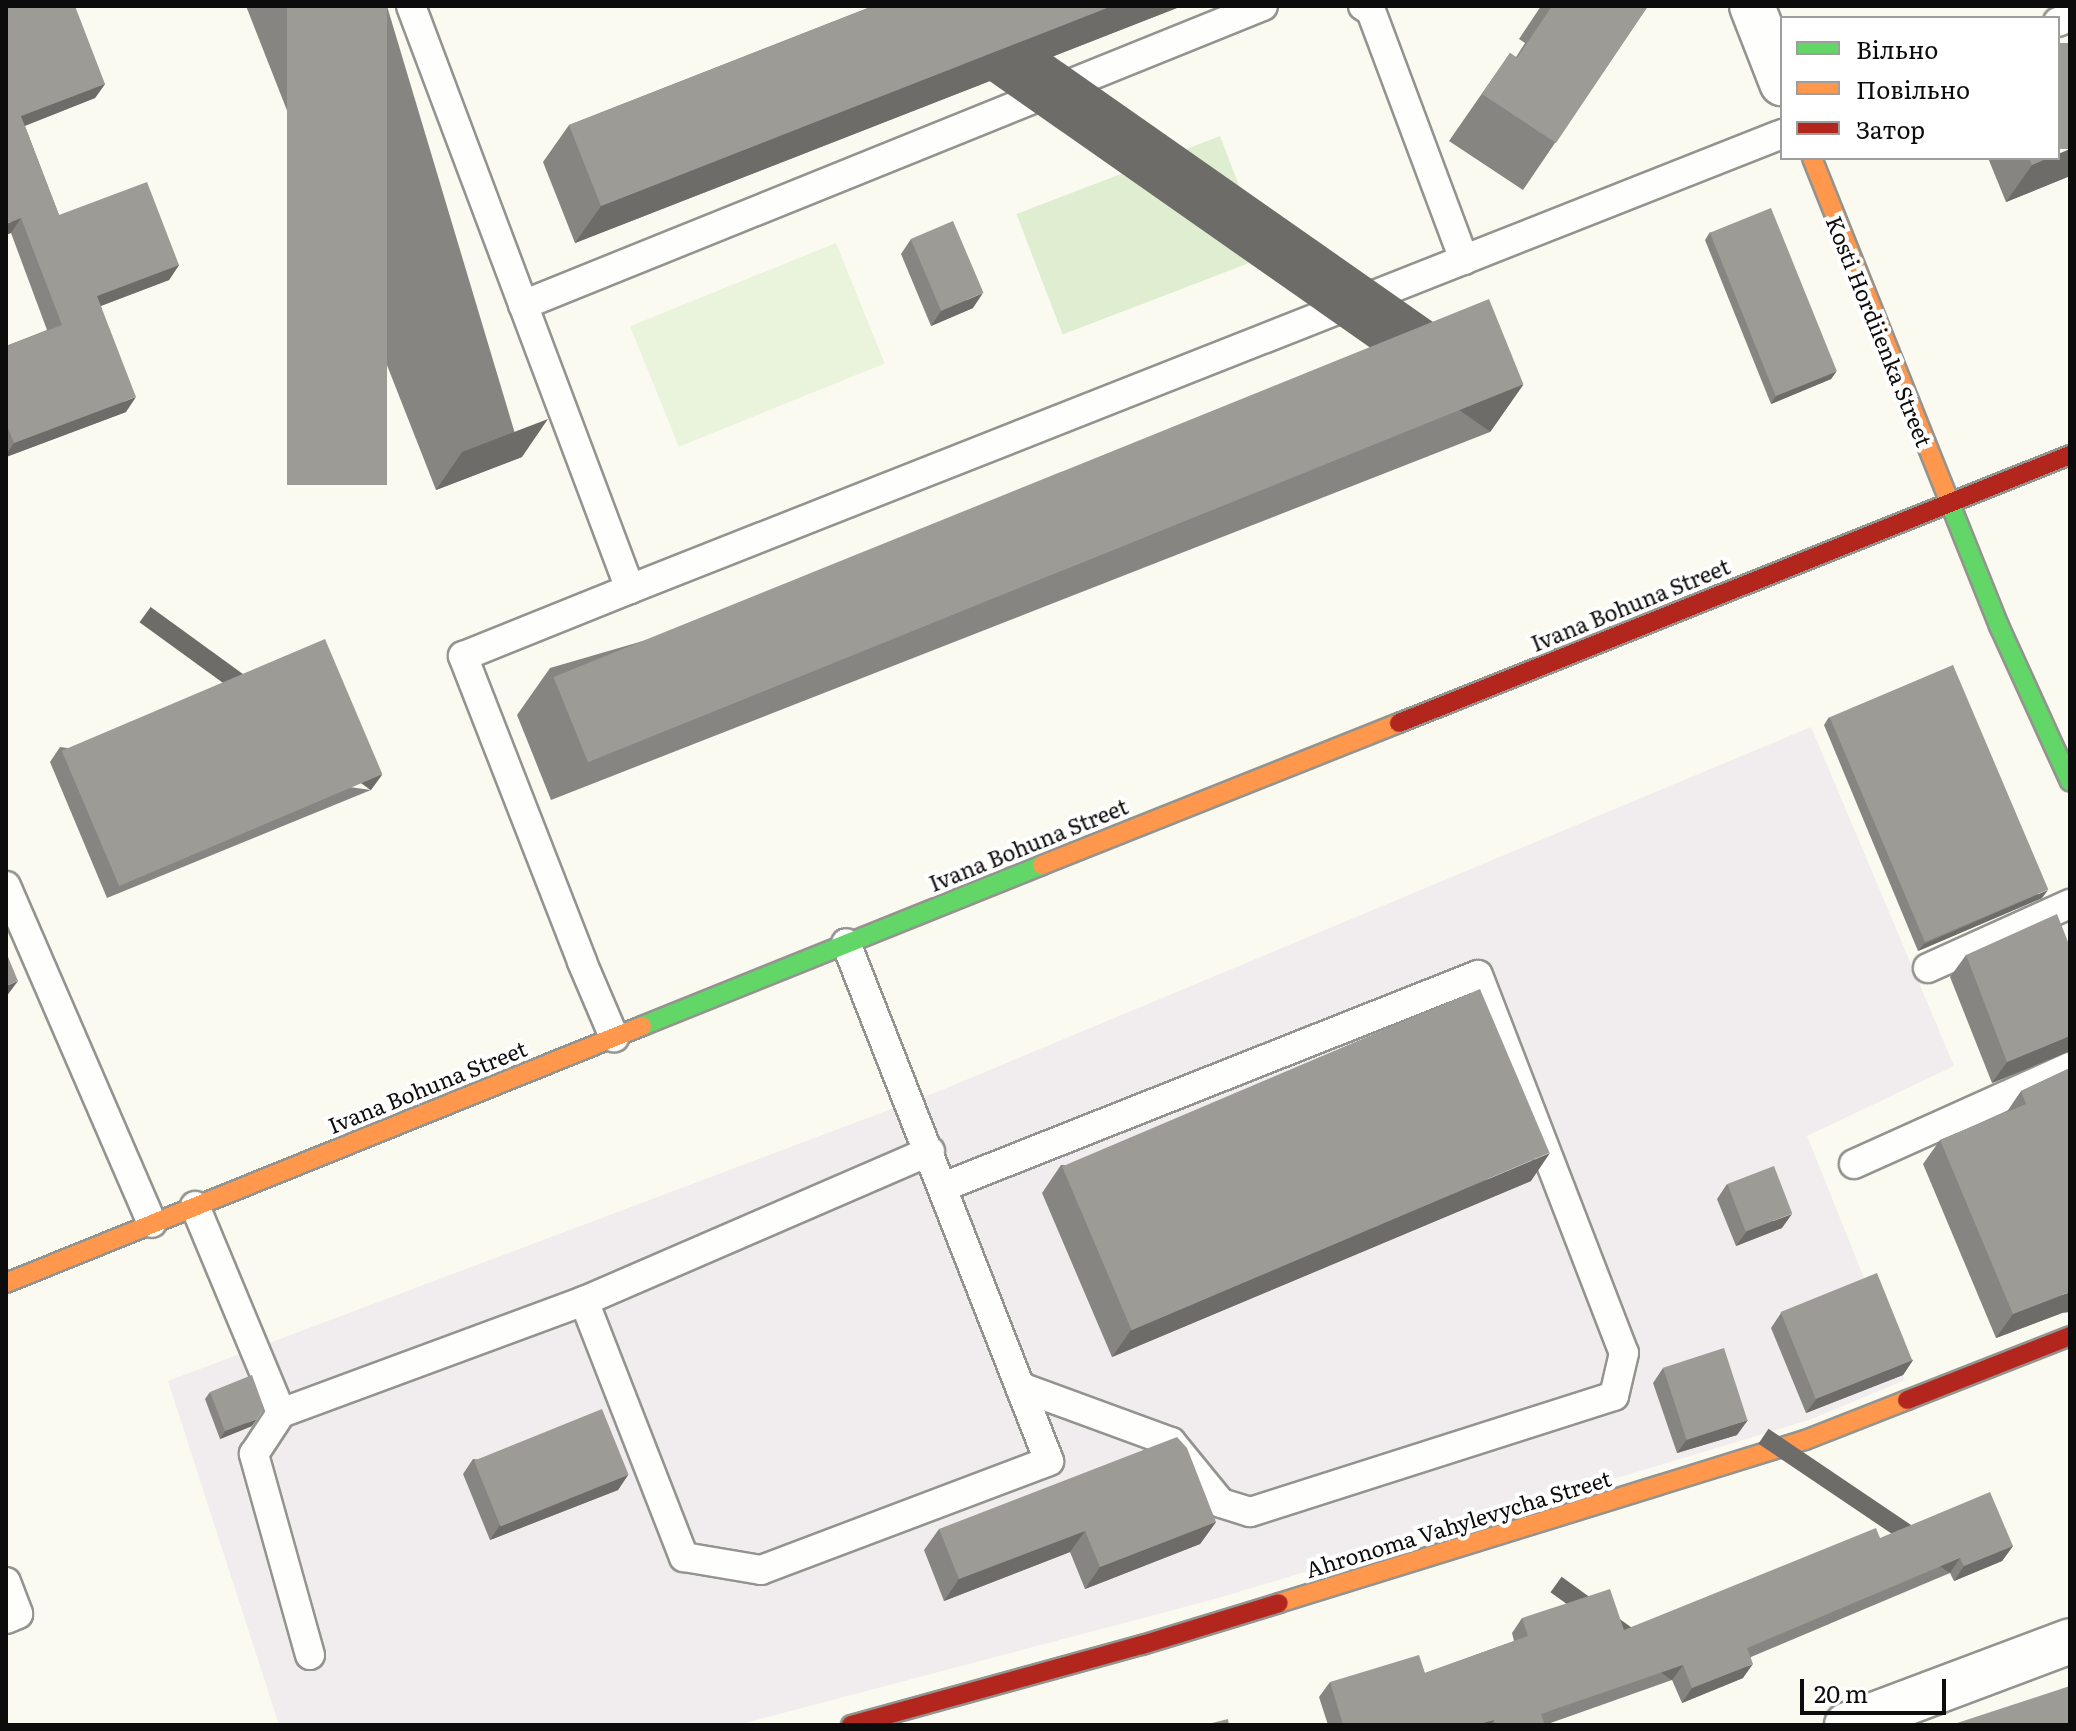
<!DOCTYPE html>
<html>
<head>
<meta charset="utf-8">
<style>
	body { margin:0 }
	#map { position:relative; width:2076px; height:1731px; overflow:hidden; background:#fafaf0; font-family:Literata,serif }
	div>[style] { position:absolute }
	.industrial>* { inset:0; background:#f1eced }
	.green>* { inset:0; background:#dfeed1; transform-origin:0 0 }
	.pitch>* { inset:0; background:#eaf3db; transform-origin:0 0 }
	.roads { filter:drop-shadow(2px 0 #93938f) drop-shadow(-2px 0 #93938f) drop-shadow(0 2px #93938f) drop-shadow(0 -2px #93938f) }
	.lane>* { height:28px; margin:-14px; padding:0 14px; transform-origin:14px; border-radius:14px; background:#fefefd }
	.street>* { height:44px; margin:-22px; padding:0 22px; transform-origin:22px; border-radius:22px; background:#fefefd }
	.fast>* { height:18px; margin:-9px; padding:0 9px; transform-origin:9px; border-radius:9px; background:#63d668 }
	.slow>* { height:18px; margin:-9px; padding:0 9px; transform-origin:9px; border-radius:9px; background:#ff974d }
	.jam>* { height:18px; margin:-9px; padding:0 9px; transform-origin:9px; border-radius:9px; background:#b3261e }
	.wall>* { inset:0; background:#868581 }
	.shaded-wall>* { inset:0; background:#6d6c69; transform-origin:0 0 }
	.building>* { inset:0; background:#9c9b96; transform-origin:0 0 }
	span { translate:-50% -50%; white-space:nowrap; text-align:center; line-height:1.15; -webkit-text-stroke:8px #fff; paint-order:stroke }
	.street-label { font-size:22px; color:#0c0c0c }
	.frame { position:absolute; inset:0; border:8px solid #0c0c0c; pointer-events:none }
	.legend { position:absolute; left:1780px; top:16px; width:280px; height:144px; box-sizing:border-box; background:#fff; border:2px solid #9e9e9e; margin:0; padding:10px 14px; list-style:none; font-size:24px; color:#0c0c0c }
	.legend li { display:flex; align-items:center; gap:16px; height:40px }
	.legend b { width:40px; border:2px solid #9e9e9e }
	.scale { position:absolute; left:1800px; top:1679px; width:146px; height:36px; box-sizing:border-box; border:4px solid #0c0c0c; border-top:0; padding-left:10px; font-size:24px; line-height:28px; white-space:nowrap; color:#0c0c0c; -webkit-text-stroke:6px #fff; paint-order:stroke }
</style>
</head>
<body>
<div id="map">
	<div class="industrial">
		<i style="clip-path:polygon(1811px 727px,1954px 1066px,1807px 1136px,1905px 1380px,1809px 1420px,1215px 1599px,737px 1725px,279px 1725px,168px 1381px,942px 1090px)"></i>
	</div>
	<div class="green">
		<i style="left:1220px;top:136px;width:129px;height:218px;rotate:69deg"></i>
	</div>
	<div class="pitch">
		<i style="left:836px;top:243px;width:130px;height:222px;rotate:68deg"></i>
	</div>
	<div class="roads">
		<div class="lane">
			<i style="left:411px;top:6px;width:623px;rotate:69.41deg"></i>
			<i style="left:630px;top:589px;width:180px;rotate:158.1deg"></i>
			<i style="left:463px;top:656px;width:328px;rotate:68.7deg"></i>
			<i style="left:582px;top:962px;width:82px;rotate:66.9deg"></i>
			<i style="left:1363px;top:6px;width:9px;rotate:32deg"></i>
			<i style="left:1371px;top:11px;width:266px;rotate:69.5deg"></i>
			<i style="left:2058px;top:22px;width:13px;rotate:-23deg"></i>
			<i style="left:523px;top:305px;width:798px;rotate:-22deg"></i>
			<i style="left:630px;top:589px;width:1239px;rotate:-21.55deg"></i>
			<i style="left:6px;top:886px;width:367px;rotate:66.6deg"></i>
			<i style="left:1928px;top:968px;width:156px;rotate:-24.3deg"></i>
			<i style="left:1854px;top:1164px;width:237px;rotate:-24.2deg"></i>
			<i style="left:943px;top:1187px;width:575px;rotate:-21.62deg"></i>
			<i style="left:1478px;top:975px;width:405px;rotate:68.9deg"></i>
			<i style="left:1624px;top:1353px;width:44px;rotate:103.1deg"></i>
			<i style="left:1614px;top:1396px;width:382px;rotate:162.3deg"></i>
			<i style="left:1250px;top:1512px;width:30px;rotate:-163deg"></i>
			<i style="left:1221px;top:1503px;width:79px;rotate:-129.3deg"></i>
			<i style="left:1171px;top:1442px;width:160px;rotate:-159.9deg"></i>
			<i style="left:195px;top:1206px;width:224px;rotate:67.4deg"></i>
			<i style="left:584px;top:1301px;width:275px;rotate:68.7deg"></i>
			<i style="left:684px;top:1557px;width:78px;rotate:9.6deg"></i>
			<i style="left:761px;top:1570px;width:308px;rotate:-20.7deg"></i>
			<i style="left:1049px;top:1461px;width:556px;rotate:-111.4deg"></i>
			<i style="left:6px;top:1582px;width:34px;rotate:69deg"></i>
			<i style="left:18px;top:1614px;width:13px;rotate:157deg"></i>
			<i style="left:310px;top:1655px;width:209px;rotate:-105.6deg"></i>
			<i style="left:254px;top:1454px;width:49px;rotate:-56.6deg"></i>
			<i style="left:281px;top:1413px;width:323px;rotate:-20.3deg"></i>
			<i style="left:584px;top:1301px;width:377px;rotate:-23.4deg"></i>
		</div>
		<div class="street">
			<i style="left:1752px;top:6px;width:83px;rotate:68.7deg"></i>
			<i style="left:1847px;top:1725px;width:238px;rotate:-20.6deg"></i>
		</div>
		<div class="fast">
			<i style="left:1949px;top:501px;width:135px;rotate:68.2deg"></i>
			<i style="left:1999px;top:626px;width:171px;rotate:65.5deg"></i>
			<i style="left:642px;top:1026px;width:431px;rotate:-21.9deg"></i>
		</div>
		<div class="slow">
			<i style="left:1812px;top:158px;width:369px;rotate:68.2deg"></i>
			<i style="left:1042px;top:865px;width:384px;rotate:-21.7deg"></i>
			<i style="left:6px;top:1283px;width:686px;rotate:-22deg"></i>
			<i style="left:1279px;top:1603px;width:551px;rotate:-17.22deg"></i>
			<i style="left:1805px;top:1440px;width:110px;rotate:-21.4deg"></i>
		</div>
		<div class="jam">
			<i style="left:1399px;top:723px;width:723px;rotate:-21.77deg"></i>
			<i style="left:1907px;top:1400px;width:175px;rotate:-21.4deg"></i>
			<i style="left:851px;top:1725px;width:302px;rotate:-15.4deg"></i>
			<i style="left:1142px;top:1645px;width:143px;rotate:-17deg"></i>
		</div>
	</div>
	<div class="wall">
		<i style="clip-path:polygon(246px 6px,387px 6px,522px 457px,436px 490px)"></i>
		<i style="clip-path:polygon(873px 6px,1182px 6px,575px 243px,543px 162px,569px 125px)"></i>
		<i style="clip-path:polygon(1541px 6px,1648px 6px,1523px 190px,1449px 141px,1510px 53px,1516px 57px,1525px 43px,1519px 39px)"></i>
		<i style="clip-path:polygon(6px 9px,105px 84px,95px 98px,25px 126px,59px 215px,179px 265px,169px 280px,101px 306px,126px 412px,6px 457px,6px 346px,47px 330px,11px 233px)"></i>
		<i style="clip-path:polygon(1988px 158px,2058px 158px,2070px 176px,2006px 202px)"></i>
		<i style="clip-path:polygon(1710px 232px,1836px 372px,1831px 379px,1771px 404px,1705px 240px)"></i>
		<i style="clip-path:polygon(911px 239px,973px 308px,931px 326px,901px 254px)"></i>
		<i style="clip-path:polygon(1523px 385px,1490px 432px,551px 800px,517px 715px,550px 668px)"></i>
		<i style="clip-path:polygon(1829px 717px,2042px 898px,1918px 951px,1824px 725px)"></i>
		<i style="clip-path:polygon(60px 747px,371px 790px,107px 898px,50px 762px)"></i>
		<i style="clip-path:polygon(2070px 947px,2070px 1051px,1992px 1083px,1950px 977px,1966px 955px)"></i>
		<i style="clip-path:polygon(2070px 1068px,2062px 1313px,1996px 1338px,1923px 1164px,1940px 1140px,2006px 1113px,2021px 1091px)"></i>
		<i style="clip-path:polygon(1061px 1165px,1531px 1181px,1112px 1357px,1042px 1193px)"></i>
		<i style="clip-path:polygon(1727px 1184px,1782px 1228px,1736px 1246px,1717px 1199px)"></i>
		<i style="clip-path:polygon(1781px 1313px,1913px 1360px,1903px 1375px,1806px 1413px,1771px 1328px)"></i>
		<i style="clip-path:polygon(1663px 1368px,1737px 1435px,1677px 1453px,1653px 1383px)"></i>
		<i style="clip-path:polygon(210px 1392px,252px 1426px,220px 1439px,205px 1399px)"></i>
		<i style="clip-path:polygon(473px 1459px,628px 1475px,618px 1490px,490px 1540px,463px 1474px)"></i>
		<i style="clip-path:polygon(1216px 1522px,1200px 1544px,1085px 1589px,1070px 1552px,944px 1601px,924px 1550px,939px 1529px)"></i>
		<i style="clip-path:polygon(1880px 1538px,2013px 1546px,2002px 1561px,1954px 1581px,1950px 1573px,1751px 1657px,1743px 1678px,1682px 1703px,1672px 1680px,1545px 1725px,1328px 1725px,1319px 1697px,1330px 1682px,1425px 1673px,1514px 1641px,1512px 1633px,1522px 1618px,1624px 1630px)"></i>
	</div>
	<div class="shaded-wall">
		<i style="clip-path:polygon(1112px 6px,1182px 6px,575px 243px,601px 206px)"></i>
		<i style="clip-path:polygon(105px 84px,95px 98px,11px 131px,21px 116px)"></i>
		<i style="clip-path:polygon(2070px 149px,2070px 176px,2006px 202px,2032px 165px,2048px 158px,2058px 158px,2058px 154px)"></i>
		<i style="clip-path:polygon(21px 218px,11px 233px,6px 235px,6px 224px)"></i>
		<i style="clip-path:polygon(179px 265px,169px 280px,87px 311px,97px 296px)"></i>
		<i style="clip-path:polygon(983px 293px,973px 308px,931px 326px,941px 311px)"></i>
		<i style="clip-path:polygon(1836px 372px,1831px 379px,1771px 404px,1776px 396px)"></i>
		<i style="left:1523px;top:385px;width:57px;height:1009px;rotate:125deg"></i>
		<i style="clip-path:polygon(136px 397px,126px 412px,6px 457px,6px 455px,14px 443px)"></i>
		<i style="clip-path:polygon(548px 419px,522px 457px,436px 490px,462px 452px)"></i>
		<i style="left:382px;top:775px;width:19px;height:286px;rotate:126deg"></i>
		<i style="clip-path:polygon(2048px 890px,2042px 898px,1918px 951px,1924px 944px)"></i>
		<i style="clip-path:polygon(18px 981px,6px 997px,6px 986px)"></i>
		<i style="clip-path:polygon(2070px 1036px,2070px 1051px,1992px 1083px,2007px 1062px)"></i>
		<i style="clip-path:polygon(1550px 1153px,1531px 1181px,1112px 1357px,1131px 1330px)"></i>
		<i style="clip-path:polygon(1792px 1214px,1782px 1228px,1736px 1246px,1747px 1231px)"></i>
		<i style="clip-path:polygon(2070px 1292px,2070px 1312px,2062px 1313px,1996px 1338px,2013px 1314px)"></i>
		<i style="clip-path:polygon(1913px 1360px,1903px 1375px,1806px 1413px,1817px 1398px)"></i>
		<i style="clip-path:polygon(257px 1419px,252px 1426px,220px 1439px,225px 1431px)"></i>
		<i style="clip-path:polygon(1748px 1420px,1737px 1435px,1677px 1453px,1688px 1438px)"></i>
		<i style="clip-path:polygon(628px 1475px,618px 1490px,490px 1540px,500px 1525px)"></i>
		<i style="clip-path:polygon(1216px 1522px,1200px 1544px,1085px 1589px,1100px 1567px)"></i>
		<i style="clip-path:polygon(1085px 1531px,1070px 1552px,944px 1601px,959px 1579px)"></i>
		<i style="clip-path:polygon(2013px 1546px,2002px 1561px,1954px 1581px,1964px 1566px)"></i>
		<i style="left:1960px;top:1558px;width:18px;height:231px;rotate:124deg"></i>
		<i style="clip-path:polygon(1753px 1664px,1743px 1678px,1682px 1703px,1692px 1688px)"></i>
		<i style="left:1683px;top:1665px;width:19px;height:150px;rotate:126deg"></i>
		<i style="clip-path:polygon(1494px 1720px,1490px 1725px,1476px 1725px)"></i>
	</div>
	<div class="building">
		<i style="clip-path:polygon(14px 6px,75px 6px,105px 84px,21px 116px,59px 215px,147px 182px,179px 265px,97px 296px,136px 397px,14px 443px,6px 423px,6px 346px,62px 325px,21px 218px,6px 224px,6px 9px)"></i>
		<i style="left:287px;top:6px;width:100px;height:479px"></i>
		<i style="clip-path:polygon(873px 6px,1112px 6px,601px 206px,569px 125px)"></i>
		<i style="clip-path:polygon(1552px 6px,1648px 6px,1556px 143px,1482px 94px,1510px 53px,1517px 58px)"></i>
		<i style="left:2070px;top:43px;width:106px;height:13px;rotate:90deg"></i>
		<i style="clip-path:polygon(2029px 158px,2048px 158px,2032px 165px)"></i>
		<i style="left:1771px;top:208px;width:176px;height:66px;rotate:68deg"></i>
		<i style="left:953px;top:221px;width:78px;height:46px;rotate:67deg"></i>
		<i style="left:1489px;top:299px;width:92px;height:1009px;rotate:68deg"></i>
		<i style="left:325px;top:639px;width:147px;height:286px;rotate:67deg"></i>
		<i style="left:1953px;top:665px;width:244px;height:134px;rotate:67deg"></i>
		<i style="clip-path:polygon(2057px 914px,2070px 947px,2070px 1036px,2007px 1062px,1966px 955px)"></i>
		<i style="clip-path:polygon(6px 952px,18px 981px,6px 986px)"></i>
		<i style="left:1480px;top:989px;width:178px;height:454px;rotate:67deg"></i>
		<i style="clip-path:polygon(2070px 1068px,2070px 1292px,2013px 1314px,1940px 1140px,2026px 1104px,2021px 1091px)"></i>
		<i style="left:1774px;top:1166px;width:51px;height:50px;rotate:69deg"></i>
		<i style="left:1877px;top:1273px;width:94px;height:104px;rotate:68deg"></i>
		<i style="left:1724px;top:1348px;width:76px;height:64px;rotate:72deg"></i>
		<i style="clip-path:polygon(252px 1375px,264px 1408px,257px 1419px,225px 1431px,210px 1392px)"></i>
		<i style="left:602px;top:1409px;width:71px;height:138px;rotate:68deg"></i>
		<i style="clip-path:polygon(1177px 1437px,1187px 1448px,1216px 1522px,1100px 1567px,1085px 1531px,959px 1579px,939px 1529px)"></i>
		<i style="clip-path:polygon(1990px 1492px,2013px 1546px,1964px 1566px,1960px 1558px,1747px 1648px,1753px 1664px,1692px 1688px,1683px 1665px,1541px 1714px,1545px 1725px,1495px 1725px,1494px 1720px,1476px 1725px,1343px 1725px,1330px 1682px,1419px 1655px,1425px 1673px,1528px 1636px,1522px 1618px,1610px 1589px,1624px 1630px,1876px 1528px,1880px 1538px)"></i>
		<i style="clip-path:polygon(2070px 1686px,2070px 1725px,1951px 1725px)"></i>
		<i style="clip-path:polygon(1228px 1719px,1229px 1725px,1204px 1725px)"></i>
	</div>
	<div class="street-label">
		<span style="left:1880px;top:331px;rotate:68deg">Kosti Hordiienka Street</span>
		<span style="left:1630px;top:604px;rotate:-22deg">Ivana Bohuna Street</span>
		<span style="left:1028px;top:844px;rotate:-22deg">Ivana Bohuna Street</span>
		<span style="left:427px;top:1086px;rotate:-22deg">Ivana Bohuna Street</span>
		<span style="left:1458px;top:1523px;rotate:-17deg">Ahronoma Vahylevycha Street</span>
	</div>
	<div class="frame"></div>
	<ul class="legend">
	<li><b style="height:10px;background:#63d668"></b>Вільно</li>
	<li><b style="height:10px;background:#ff974d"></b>Повільно</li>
	<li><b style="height:10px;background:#b3261e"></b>Затор</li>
	</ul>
	<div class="scale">20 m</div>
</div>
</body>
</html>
